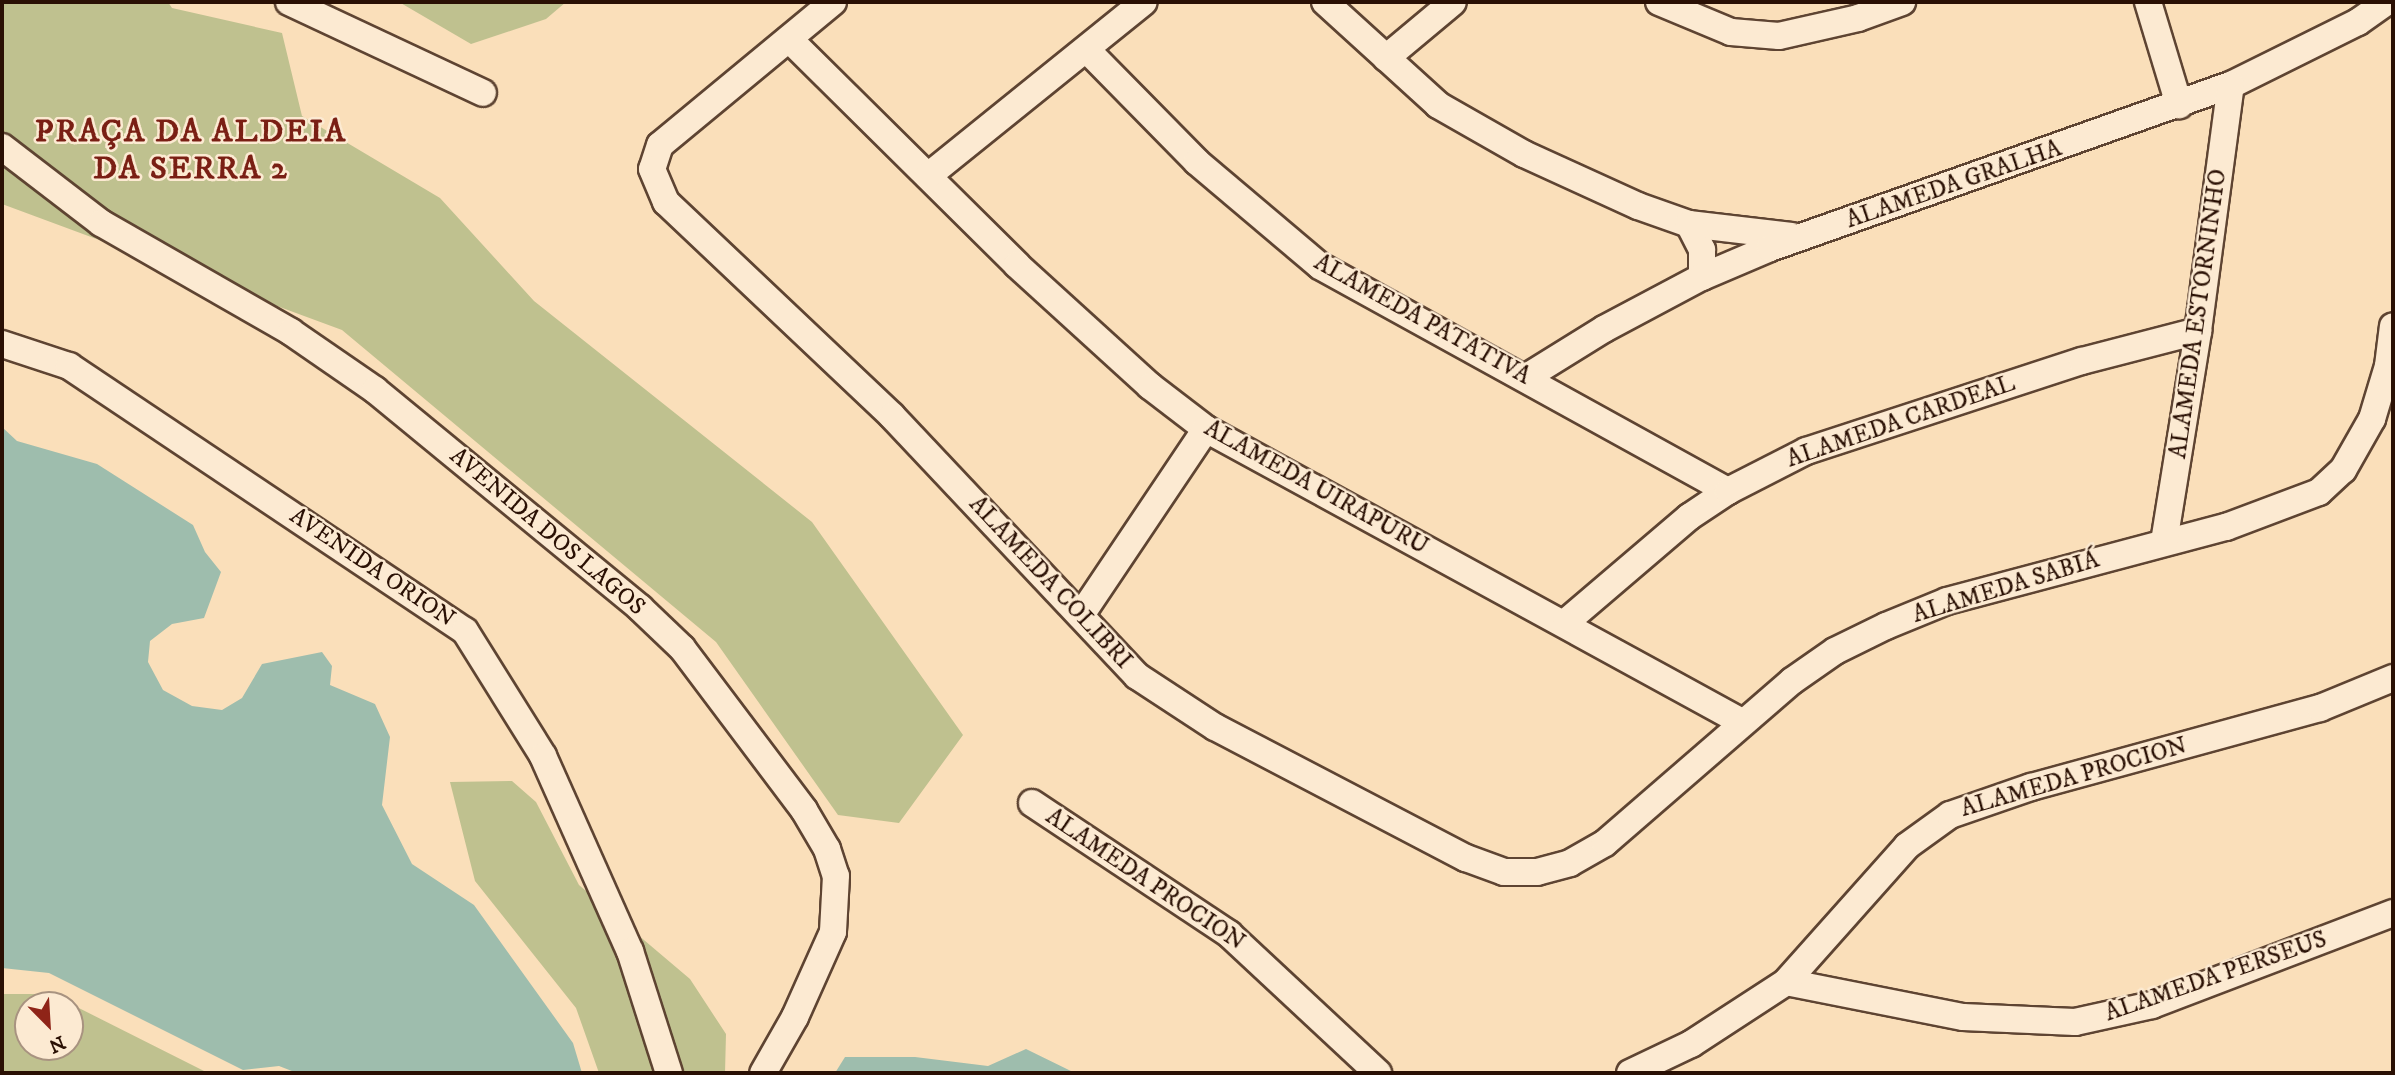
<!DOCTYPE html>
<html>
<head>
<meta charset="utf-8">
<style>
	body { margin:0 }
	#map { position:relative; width:2395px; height:1075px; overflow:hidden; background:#fadfba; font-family:"IM FELL DW Pica",serif }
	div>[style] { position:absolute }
	.green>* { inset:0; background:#bfc18f }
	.water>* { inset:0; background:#9ebdad }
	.roads { filter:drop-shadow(2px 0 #5e4432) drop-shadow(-2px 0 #5e4432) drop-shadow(0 2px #5e4432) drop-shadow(0 -2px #5e4432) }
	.minor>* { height:26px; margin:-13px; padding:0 13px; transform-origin:13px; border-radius:13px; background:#fcead2 }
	span { translate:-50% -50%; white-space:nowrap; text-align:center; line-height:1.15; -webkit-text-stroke:5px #fcead2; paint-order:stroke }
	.street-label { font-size:24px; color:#2a1004 }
	.district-label { font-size:32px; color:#7a1f14; font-weight:700; letter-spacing:2px }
	.frame { position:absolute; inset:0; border:4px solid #2a1004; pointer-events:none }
	.north { position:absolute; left:14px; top:991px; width:70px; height:70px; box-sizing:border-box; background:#fcead2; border:2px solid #a89380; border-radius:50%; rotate:156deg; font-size:19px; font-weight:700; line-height:28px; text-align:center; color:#2a1004 }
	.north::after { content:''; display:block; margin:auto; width:24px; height:32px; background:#8f2418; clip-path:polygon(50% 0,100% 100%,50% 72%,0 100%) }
</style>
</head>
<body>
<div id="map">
	<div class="green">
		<i style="clip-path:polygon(2px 2px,168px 2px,172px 8px,282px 33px,302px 116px,440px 198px,534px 301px,812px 522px,963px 735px,899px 823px,838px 815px,716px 642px,342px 330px,2px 204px)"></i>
		<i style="clip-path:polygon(399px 2px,566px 2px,546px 19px,471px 44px)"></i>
		<i style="clip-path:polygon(512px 781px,536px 802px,579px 885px,690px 979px,726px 1034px,725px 1073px,599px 1073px,576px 1008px,475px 881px,450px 782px)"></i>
		<i style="clip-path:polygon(evenodd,2px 994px,51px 994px,208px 1073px,2px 1073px,2px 994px,70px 1005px,70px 1047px,28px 1047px,28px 1005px,70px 1005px)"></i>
	</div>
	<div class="water">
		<i style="clip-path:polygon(2px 427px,17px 441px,97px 464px,193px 525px,205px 552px,221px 572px,204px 618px,172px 624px,150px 641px,148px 662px,163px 690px,192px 706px,222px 710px,242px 698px,262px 664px,322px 652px,332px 666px,330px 685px,375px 704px,390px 737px,382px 805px,412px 864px,474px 905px,573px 1043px,582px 1073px,297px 1073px,279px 1066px,243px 1070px,49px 973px,2px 968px)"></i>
		<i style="clip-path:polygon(1026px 1049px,1075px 1073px,835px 1073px,845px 1057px,915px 1057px,988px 1066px)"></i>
	</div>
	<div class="roads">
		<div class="minor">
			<i style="left:289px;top:2px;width:214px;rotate:25.1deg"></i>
			<i style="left:833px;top:2px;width:224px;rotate:140.4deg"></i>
			<i style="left:660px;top:145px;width:25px;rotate:108deg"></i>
			<i style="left:652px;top:169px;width:36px;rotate:67deg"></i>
			<i style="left:666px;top:202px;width:311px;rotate:43.4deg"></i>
			<i style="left:892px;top:416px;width:357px;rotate:46.7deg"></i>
			<i style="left:1137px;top:676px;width:93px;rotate:33.2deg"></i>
			<i style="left:1215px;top:727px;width:283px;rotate:27.6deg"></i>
			<i style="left:1466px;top:858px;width:40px;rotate:20.2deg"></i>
			<i style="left:1504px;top:872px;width:33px"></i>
			<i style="left:1537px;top:872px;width:34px;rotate:-15deg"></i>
			<i style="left:1570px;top:863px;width:40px;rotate:-29.7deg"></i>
			<i style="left:1605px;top:843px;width:247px;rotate:-40.9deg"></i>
			<i style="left:1792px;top:681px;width:52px;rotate:-34.9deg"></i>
			<i style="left:1835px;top:651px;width:57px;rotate:-26.1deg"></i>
			<i style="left:1886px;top:626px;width:66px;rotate:-22.3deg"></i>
			<i style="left:1947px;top:601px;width:289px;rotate:-14.9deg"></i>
			<i style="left:2226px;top:527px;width:99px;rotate:-20.6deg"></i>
			<i style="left:2319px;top:492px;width:33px;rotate:-43deg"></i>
			<i style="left:2343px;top:470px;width:59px;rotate:-60.4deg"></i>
			<i style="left:2372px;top:419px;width:55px;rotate:-73.2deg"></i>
			<i style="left:2388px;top:366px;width:40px;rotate:-82.9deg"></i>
			<i style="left:1325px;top:2px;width:153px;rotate:42.3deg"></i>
			<i style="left:1438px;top:105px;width:99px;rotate:29.7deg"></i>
			<i style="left:1524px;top:154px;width:125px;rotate:24.5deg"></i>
			<i style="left:1638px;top:206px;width:54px;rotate:19.4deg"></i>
			<i style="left:1689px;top:224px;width:103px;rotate:6.7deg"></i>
			<i style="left:1659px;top:2px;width:78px;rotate:22.6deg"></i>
			<i style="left:1731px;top:32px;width:48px;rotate:4.8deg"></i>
			<i style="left:1779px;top:36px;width:81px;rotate:-12.8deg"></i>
			<i style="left:1858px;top:18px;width:47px;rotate:-20deg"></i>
			<i style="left:2148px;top:2px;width:108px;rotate:73.2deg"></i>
			<i style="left:789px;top:39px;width:321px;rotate:44.7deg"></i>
			<i style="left:1017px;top:265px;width:180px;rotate:42.3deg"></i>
			<i style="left:1150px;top:386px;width:71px;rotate:37.5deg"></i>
			<i style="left:1206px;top:429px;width:611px;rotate:28.66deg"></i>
			<i style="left:1087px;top:50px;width:157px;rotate:45.5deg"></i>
			<i style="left:1197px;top:162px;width:161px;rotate:40.2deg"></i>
			<i style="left:1320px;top:266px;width:466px;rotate:28.9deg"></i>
			<i style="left:1386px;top:58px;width:87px;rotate:-39.9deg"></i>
			<i style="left:2px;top:147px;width:125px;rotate:37.5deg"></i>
			<i style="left:101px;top:223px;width:219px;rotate:29.8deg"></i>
			<i style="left:291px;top:332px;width:102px;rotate:34.6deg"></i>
			<i style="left:375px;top:390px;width:343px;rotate:39.4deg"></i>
			<i style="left:640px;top:608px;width:58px;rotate:43.6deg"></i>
			<i style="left:682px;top:648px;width:203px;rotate:53deg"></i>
			<i style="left:804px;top:810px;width:45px;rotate:59.5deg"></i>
			<i style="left:827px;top:849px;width:28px;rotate:72deg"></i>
			<i style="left:836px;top:876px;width:56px;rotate:93.1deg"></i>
			<i style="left:833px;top:932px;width:93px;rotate:114.1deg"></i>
			<i style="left:795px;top:1017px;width:64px;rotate:119.7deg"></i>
			<i style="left:928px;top:176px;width:277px;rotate:-38.9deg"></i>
			<i style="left:1689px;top:224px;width:29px;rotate:63deg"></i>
			<i style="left:1702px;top:250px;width:27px;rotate:90deg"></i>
			<i style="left:2px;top:344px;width:71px;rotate:18.2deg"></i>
			<i style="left:69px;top:366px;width:476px;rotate:33.8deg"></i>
			<i style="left:465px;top:631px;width:147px;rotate:58deg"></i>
			<i style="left:543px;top:756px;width:214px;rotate:66deg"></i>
			<i style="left:630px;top:951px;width:128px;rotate:72.3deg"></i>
			<i style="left:1525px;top:378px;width:93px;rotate:-31.8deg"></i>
			<i style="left:1604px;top:329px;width:111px;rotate:-28deg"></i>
			<i style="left:1702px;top:277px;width:74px;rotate:-23.1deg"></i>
			<i style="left:1770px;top:248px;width:489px;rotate:-19.5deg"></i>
			<i style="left:2231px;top:85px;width:142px;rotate:-26.4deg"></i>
			<i style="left:2358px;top:22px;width:35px;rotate:-35deg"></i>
			<i style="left:2164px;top:542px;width:214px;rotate:-80.8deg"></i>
			<i style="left:2198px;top:331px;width:248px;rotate:-82.4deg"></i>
			<i style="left:1081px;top:615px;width:224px;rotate:-56.1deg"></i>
			<i style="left:1566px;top:622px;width:162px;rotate:-40.5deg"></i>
			<i style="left:1689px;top:517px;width:47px;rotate:-33.7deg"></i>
			<i style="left:1728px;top:491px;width:88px;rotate:-27.1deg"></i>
			<i style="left:1806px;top:451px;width:290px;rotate:-18.1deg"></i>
			<i style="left:2082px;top:361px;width:120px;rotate:-14.5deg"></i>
			<i style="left:1032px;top:803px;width:237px;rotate:33.6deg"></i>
			<i style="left:1229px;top:934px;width:204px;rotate:43deg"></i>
			<i style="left:1786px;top:982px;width:180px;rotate:11.2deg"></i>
			<i style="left:1963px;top:1017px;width:112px;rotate:2.6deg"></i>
			<i style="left:2075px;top:1022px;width:79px;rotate:-12.4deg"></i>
			<i style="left:2152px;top:1005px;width:258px;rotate:-20.9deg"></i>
			<i style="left:1630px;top:1073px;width:68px;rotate:-25.4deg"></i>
			<i style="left:1691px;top:1044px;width:113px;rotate:-33.1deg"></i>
			<i style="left:1786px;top:982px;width:182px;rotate:-48.3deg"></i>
			<i style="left:1907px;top:846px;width:53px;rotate:-35.8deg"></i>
			<i style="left:1950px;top:815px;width:86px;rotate:-19.1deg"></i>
			<i style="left:2031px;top:787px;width:300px;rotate:-15.3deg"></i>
			<i style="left:2320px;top:708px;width:79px;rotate:-22.3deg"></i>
		</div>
	</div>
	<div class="street-label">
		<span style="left:1954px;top:185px;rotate:-19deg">ALAMEDA GRALHA</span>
		<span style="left:2199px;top:314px;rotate:-82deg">ALAMEDA ESTORNINHO</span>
		<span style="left:1422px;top:320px;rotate:29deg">ALAMEDA PATATIVA</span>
		<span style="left:1901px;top:422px;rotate:-19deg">ALAMEDA CARDEAL</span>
		<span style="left:1316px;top:488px;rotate:29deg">ALAMEDA UIRAPURU</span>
		<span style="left:547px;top:532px;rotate:40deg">AVENIDA DOS LAGOS</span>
		<span style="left:372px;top:568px;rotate:34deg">AVENIDA ORION</span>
		<span style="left:1050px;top:583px;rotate:47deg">ALAMEDA COLIBRI</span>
		<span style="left:2006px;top:588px;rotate:-17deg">ALAMEDA SABIÁ</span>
		<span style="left:2074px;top:778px;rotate:-16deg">ALAMEDA PROCION</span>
		<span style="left:1145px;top:880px;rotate:34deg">ALAMEDA PROCION</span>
		<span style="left:2216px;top:977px;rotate:-19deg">ALAMEDA PERSEUS</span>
	</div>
	<div class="district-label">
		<span style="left:191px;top:151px">PRAÇA DA ALDEIA<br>DA SERRA 2</span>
	</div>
	<div class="frame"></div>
	<div class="north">N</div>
</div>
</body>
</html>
